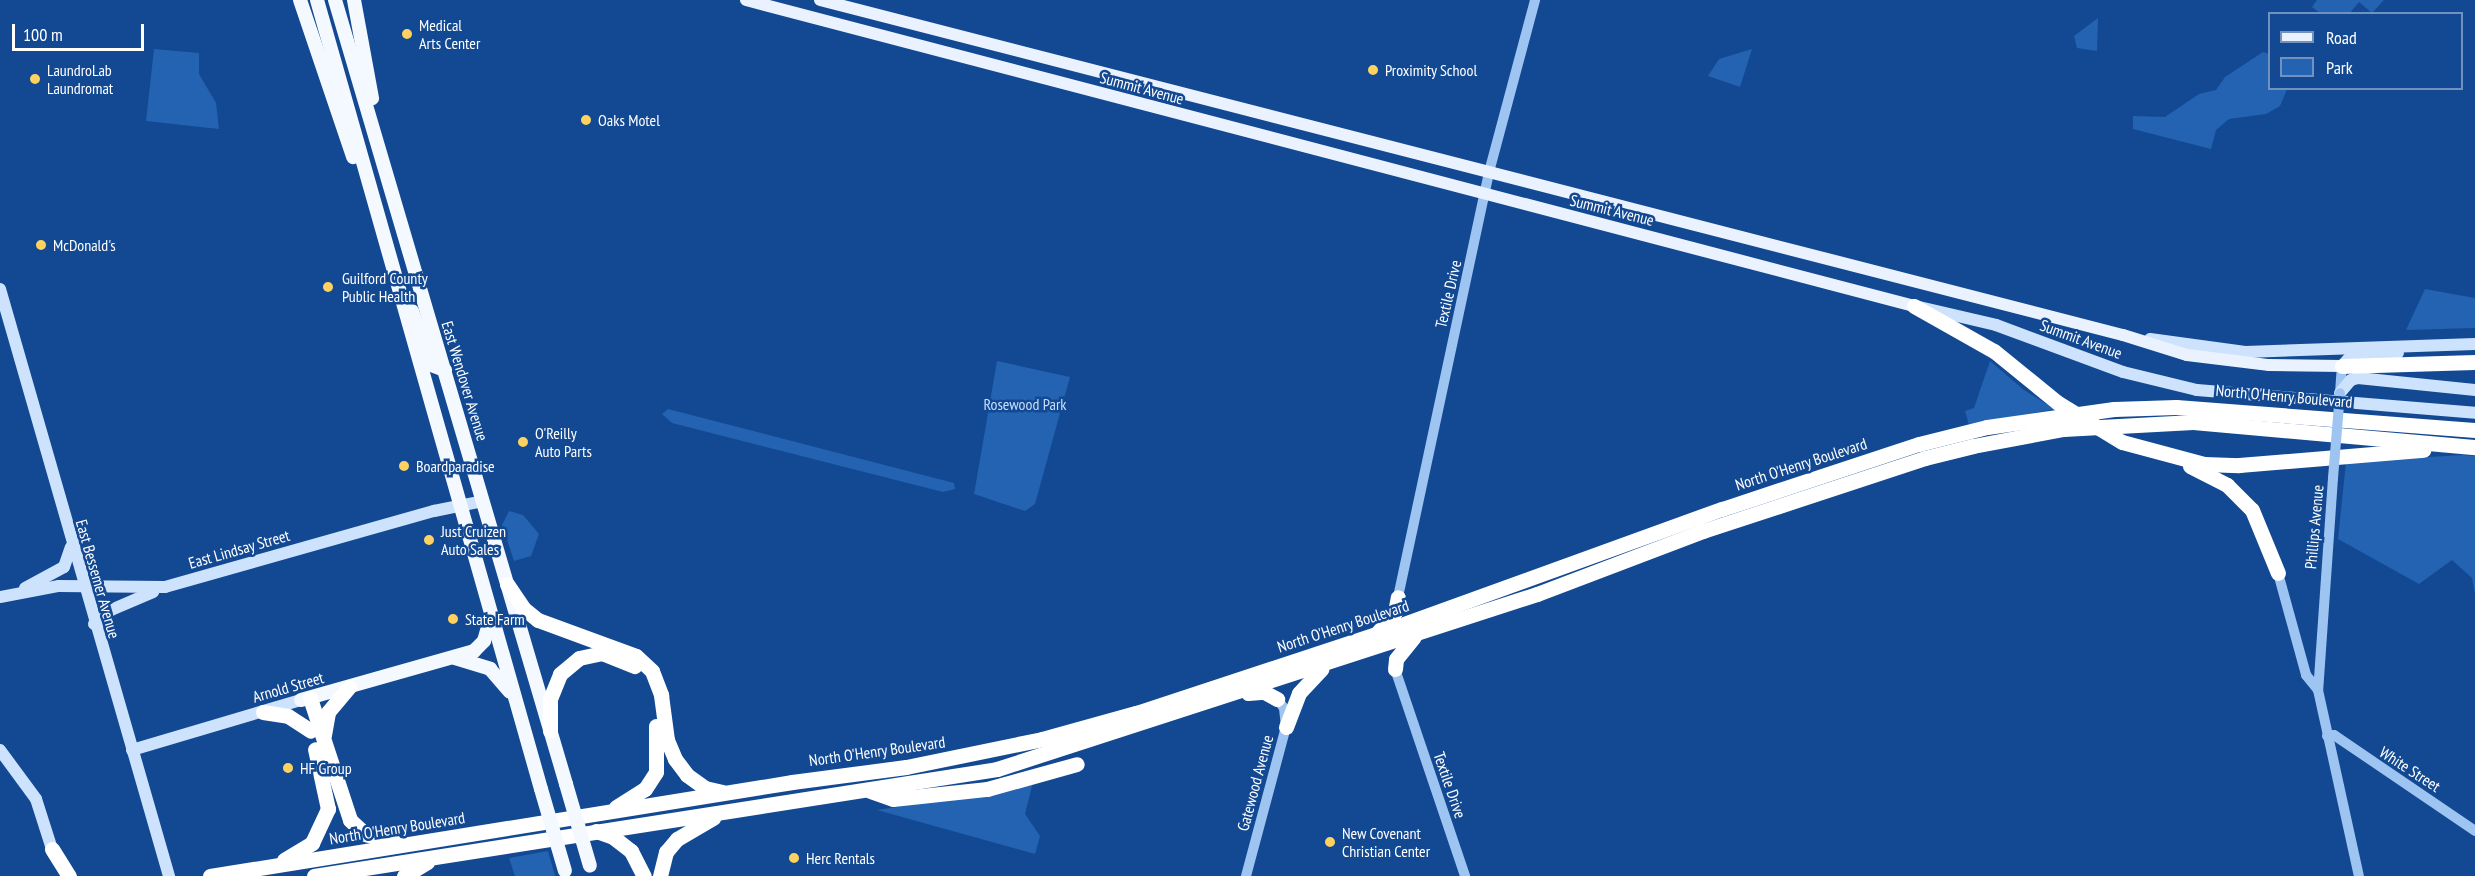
<!DOCTYPE html>
<html>
<head>
<meta charset="utf-8">
<style>
	body { margin:0 }
	#map { position:relative; width:2475px; height:876px; overflow:hidden; background:#124992; font-family:"PT Sans Narrow",sans-serif }
	div>[style] { position:absolute }
	.green>* { inset:0; background:#2363b1 }
	.tertiary>* { height:10px; margin:-5px; padding:0 5px; transform-origin:5px; border-radius:5px; background:#9ec4f2 }
	.secondary>* { height:12px; margin:-6px; padding:0 6px; transform-origin:6px; border-radius:6px; background:#cde2fc }
	.primary>* { height:12px; margin:-6px; padding:0 6px; transform-origin:6px; border-radius:6px; background:#eaf2ff }
	.trunk>* { height:14px; margin:-7px; padding:0 7px; transform-origin:7px; border-radius:7px; background:#f4f8ff }
	.motorway>* { height:15px; margin:-7.5px; padding:0 7.5px; transform-origin:7.5px; border-radius:7.5px; background:#fff }
	.tertiary-bridge>* { height:10px; margin:-5px; padding:0 5px; transform-origin:5px; border-radius:5px; background:#9ec4f2 }
	.trunk-bridge>* { height:14px; margin:-7px; padding:0 7px; transform-origin:7px; border-radius:7px; background:#f4f8ff }
	.motorway-bridge>* { height:15px; margin:-7.5px; padding:0 7.5px; transform-origin:7.5px; border-radius:7.5px; background:#fff }
	.dots>* { width:16px; height:16px; translate:-50% -50%; box-sizing:border-box; border:3px solid #124992; border-radius:50% }
	span { translate:-50% -50%; white-space:nowrap; text-align:center; line-height:1.15; -webkit-text-stroke:5px #124992; paint-order:stroke }
	.poi-label { font-size:16px; color:#fff }
	.left { translate:0 -50%; text-align:left }
	.street-label { font-size:16px; color:#fff }
	.park-label { font-size:16px; color:#c6dffd }
	.legend { position:absolute; left:2268px; top:12px; width:195px; height:78px; box-sizing:border-box; background:#124992; border:2px solid #7192be; margin:0; padding:8px 10px; list-style:none; font-size:18px; color:#fff }
	.legend li { display:flex; align-items:center; gap:12px; height:30px }
	.legend b { width:30px; border:2px solid #7192be }
	.scale { position:absolute; left:12px; top:24px; width:132px; height:27px; box-sizing:border-box; border:3px solid #fff; border-top:0; padding-left:8px; font-size:18px; line-height:21px; white-space:nowrap; color:#fff; -webkit-text-stroke:4px #124992; paint-order:stroke }
</style>
</head>
<body>
<div id="map">
	<div class="green">
		<i style="clip-path:polygon(2317px 0,2384px 0,2372px 13px,2359px 2px,2349px 14px,2320px 13px,2312px 7px)"></i>
		<i style="clip-path:polygon(2098px 18px,2097px 51px,2077px 48px,2074px 36px)"></i>
		<i style="clip-path:polygon(154px 49px,199px 53px,199px 74px,216px 103px,219px 129px,146px 121px)"></i>
		<i style="clip-path:polygon(1752px 49px,1740px 87px,1708px 76px,1719px 59px)"></i>
		<i style="clip-path:polygon(2263px 52px,2269px 54px,2270px 88px,2287px 89px,2280px 106px,2266px 114px,2229px 119px,2216px 130px,2211px 149px,2133px 129px,2133px 116px,2165px 117px,2199px 94px,2216px 90px,2225px 77px)"></i>
		<i style="clip-path:polygon(2425px 289px,2475px 298px,2475px 328px,2406px 330px)"></i>
		<i style="clip-path:polygon(997px 361px,1070px 377px,1035px 504px,1025px 511px,974px 494px)"></i>
		<i style="clip-path:polygon(1990px 361px,2024px 390px,2055px 409px,1969px 425px,1965px 411px,1974px 408px)"></i>
		<i style="clip-path:polygon(668px 409px,954px 483px,955px 489px,943px 492px,672px 423px,662px 414px)"></i>
		<i style="clip-path:polygon(2463px 455px,2475px 456px,2475px 594px,2472px 578px,2452px 560px,2419px 584px,2338px 539px,2346px 462px)"></i>
		<i style="clip-path:polygon(509px 511px,523px 515px,539px 534px,531px 556px,514px 561px,502px 525px)"></i>
		<i style="clip-path:polygon(1033px 782px,1025px 814px,1040px 836px,1035px 854px,877px 810px,999px 792px)"></i>
		<i style="clip-path:polygon(548px 851px,555px 876px,515px 876px,509px 858px)"></i>
	</div>
	<div class="tertiary">
		<i style="left:2340px;top:393px;width:27px;rotate:-86deg"></i>
		<i style="left:2333px;top:478px;width:213px;rotate:94deg"></i>
		<i style="left:2318px;top:690px;width:190px;rotate:77.6deg"></i>
		<i style="left:2278px;top:573px;width:106px;rotate:74.6deg"></i>
		<i style="left:2306px;top:675px;width:19px;rotate:51deg"></i>
		<i style="left:1398px;top:597px;width:435px;rotate:-77.9deg"></i>
		<i style="left:1489px;top:172px;width:178px;rotate:-75deg"></i>
		<i style="left:1395px;top:669px;width:219px;rotate:71.3deg"></i>
		<i style="left:2327px;top:736px;width:7px;rotate:-8deg"></i>
		<i style="left:2334px;top:735px;width:171px;rotate:34.2deg"></i>
		<i style="left:1246px;top:876px;width:154px;rotate:-75deg"></i>
		<i style="left:1286px;top:727px;width:19px;rotate:-96deg"></i>
		<i style="left:1284px;top:708px;width:11px;rotate:-128deg"></i>
	</div>
	<div class="secondary">
		<i style="left:0;top:289px;width:611px;rotate:73.94deg"></i>
		<i style="left:1915px;top:306px;width:83px;rotate:13.2deg"></i>
		<i style="left:1996px;top:325px;width:135px;rotate:20.3deg"></i>
		<i style="left:2123px;top:372px;width:76px;rotate:13.7deg"></i>
		<i style="left:2197px;top:390px;width:279px;rotate:4.7deg"></i>
		<i style="left:2150px;top:339px;width:96px;rotate:7.8deg"></i>
		<i style="left:2245px;top:352px;width:230px;rotate:-2deg"></i>
		<i style="left:2342px;top:366px;width:15px;rotate:-48deg"></i>
		<i style="left:2352px;top:355px;width:46px;rotate:-2.5deg"></i>
		<i style="left:2340px;top:393px;width:17px;rotate:-50deg"></i>
		<i style="left:2351px;top:380px;width:7px;rotate:-16deg"></i>
		<i style="left:2358px;top:378px;width:118px;rotate:5.9deg"></i>
		<i style="left:25px;top:588px;width:44px;rotate:-28.3deg"></i>
		<i style="left:64px;top:567px;width:21px;rotate:-71deg"></i>
		<i style="left:0;top:597px;width:60px;rotate:-10.6deg"></i>
		<i style="left:59px;top:586px;width:106px;rotate:0.5deg"></i>
		<i style="left:165px;top:587px;width:280px;rotate:-15.8deg"></i>
		<i style="left:434px;top:511px;width:50px;rotate:-11.5deg"></i>
		<i style="left:94px;top:624px;width:22px;rotate:-39deg"></i>
		<i style="left:111px;top:610px;width:46px;rotate:-23.2deg"></i>
		<i style="left:0;top:750px;width:61px;rotate:53.7deg"></i>
		<i style="left:36px;top:799px;width:52px;rotate:72.3deg"></i>
		<i style="left:132px;top:750px;width:176px;rotate:-16.5deg"></i>
	</div>
	<div class="primary">
		<i style="left:746px;top:0;width:1207px;rotate:14.68deg"></i>
		<i style="left:820px;top:0;width:1345px;rotate:14.42deg"></i>
		<i style="left:2123px;top:335px;width:67px;rotate:17.4deg"></i>
		<i style="left:2187px;top:355px;width:83px;rotate:7deg"></i>
		<i style="left:2269px;top:365px;width:73px;rotate:0.8deg"></i>
	</div>
	<div class="trunk">
		<i style="left:300px;top:0;width:166px;rotate:71.3deg"></i>
		<i style="left:317px;top:0;width:820px;rotate:74.15deg"></i>
		<i style="left:335px;top:0;width:817px;rotate:73.58deg"></i>
		<i style="left:354px;top:0;width:100px;rotate:79.6deg"></i>
		<i style="left:412px;top:311px;width:57px;rotate:70.6deg"></i>
		<i style="left:431px;top:365px;width:15px;rotate:20deg"></i>
		<i style="left:455px;top:658px;width:37px;rotate:17deg"></i>
		<i style="left:490px;top:669px;width:30px;rotate:49deg"></i>
		<i style="left:301px;top:700px;width:180px;rotate:-15.8deg"></i>
		<i style="left:474px;top:651px;width:14px;rotate:-45deg"></i>
		<i style="left:484px;top:641px;width:26px;rotate:-74deg"></i>
	</div>
	<div class="motorway">
		<i style="left:1914px;top:306px;width:92px;rotate:29.4deg"></i>
		<i style="left:1994px;top:351px;width:82px;rotate:39.1deg"></i>
		<i style="left:2342px;top:366px;width:133px;rotate:-1.7deg"></i>
		<i style="left:2122px;top:442px;width:85px;rotate:15deg"></i>
		<i style="left:2204px;top:464px;width:35px;rotate:2deg"></i>
		<i style="left:2239px;top:465px;width:185px;rotate:-4.7deg"></i>
		<i style="left:2190px;top:466px;width:42px;rotate:27.2deg"></i>
		<i style="left:2227px;top:485px;width:35px;rotate:45deg"></i>
		<i style="left:2252px;top:510px;width:68px;rotate:67.6deg"></i>
		<i style="left:507px;top:584px;width:29px;rotate:56deg"></i>
		<i style="left:523px;top:608px;width:19px;rotate:39deg"></i>
		<i style="left:538px;top:620px;width:104px;rotate:20.2deg"></i>
		<i style="left:636px;top:656px;width:22px;rotate:43deg"></i>
		<i style="left:652px;top:671px;width:26px;rotate:69deg"></i>
		<i style="left:661px;top:695px;width:45px;rotate:82.4deg"></i>
		<i style="left:667px;top:740px;width:21px;rotate:67deg"></i>
		<i style="left:675px;top:759px;width:20px;rotate:53deg"></i>
		<i style="left:687px;top:775px;width:22px;rotate:36deg"></i>
		<i style="left:705px;top:788px;width:18px;rotate:13deg"></i>
		<i style="left:1378px;top:632px;width:26px;rotate:-50deg"></i>
		<i style="left:1395px;top:612px;width:15px;rotate:-79deg"></i>
		<i style="left:1395px;top:669px;width:10px;rotate:-84deg"></i>
		<i style="left:1396px;top:659px;width:28px;rotate:-51deg"></i>
		<i style="left:1248px;top:693px;width:16px;rotate:-4deg"></i>
		<i style="left:1264px;top:692px;width:15px;rotate:28deg"></i>
		<i style="left:310px;top:698px;width:128px;rotate:71.8deg"></i>
		<i style="left:350px;top:820px;width:21px;rotate:43deg"></i>
		<i style="left:365px;top:834px;width:30px;rotate:15deg"></i>
		<i style="left:263px;top:712px;width:25px;rotate:9deg"></i>
		<i style="left:288px;top:716px;width:27px;rotate:33deg"></i>
		<i style="left:1286px;top:727px;width:36px;rotate:-69deg"></i>
		<i style="left:1299px;top:693px;width:33px;rotate:-47deg"></i>
		<i style="left:550px;top:731px;width:32px;rotate:-90deg"></i>
		<i style="left:550px;top:699px;width:27px;rotate:-68deg"></i>
		<i style="left:560px;top:674px;width:25px;rotate:-40deg"></i>
		<i style="left:579px;top:658px;width:24px;rotate:-12deg"></i>
		<i style="left:602px;top:653px;width:35px;rotate:22deg"></i>
		<i style="left:324px;top:735px;width:23px;rotate:-80deg"></i>
		<i style="left:328px;top:712px;width:33px;rotate:-50deg"></i>
		<i style="left:870px;top:791px;width:24px;rotate:19deg"></i>
		<i style="left:893px;top:799px;width:95px;rotate:-6.1deg"></i>
		<i style="left:987px;top:789px;width:93px;rotate:-15.5deg"></i>
		<i style="left:616px;top:807px;width:34px;rotate:-32deg"></i>
		<i style="left:645px;top:789px;width:20px;rotate:-57deg"></i>
		<i style="left:656px;top:772px;width:46px;rotate:-90deg"></i>
		<i style="left:596px;top:831px;width:18px;rotate:19deg"></i>
		<i style="left:613px;top:837px;width:23px;rotate:38deg"></i>
		<i style="left:631px;top:851px;width:28px;rotate:63deg"></i>
		<i style="left:52px;top:849px;width:32px;rotate:58deg"></i>
		<i style="left:284px;top:860px;width:33px;rotate:-31deg"></i>
		<i style="left:312px;top:843px;width:38px;rotate:-65deg"></i>
		<i style="left:328px;top:809px;width:61px;rotate:-102.2deg"></i>
		<i style="left:210px;top:876px;width:590px;rotate:-9.17deg"></i>
		<i style="left:792px;top:782px;width:115px;rotate:-7.5deg"></i>
		<i style="left:906px;top:767px;width:139px;rotate:-11.6deg"></i>
		<i style="left:1042px;top:739px;width:98px;rotate:-15.5deg"></i>
		<i style="left:1136px;top:713px;width:253px;rotate:-18.2deg"></i>
		<i style="left:1376px;top:634px;width:368px;rotate:-19.9deg"></i>
		<i style="left:1722px;top:509px;width:207px;rotate:-18.3deg"></i>
		<i style="left:1919px;top:444px;width:70px;rotate:-14deg"></i>
		<i style="left:1987px;top:427px;width:128px;rotate:-8.1deg"></i>
		<i style="left:2114px;top:409px;width:62px;rotate:-1.8deg"></i>
		<i style="left:2176px;top:407px;width:300px;rotate:4.4deg"></i>
		<i style="left:314px;top:876px;width:691px;rotate:-8.9deg"></i>
		<i style="left:997px;top:769px;width:568px;rotate:-17.96deg"></i>
		<i style="left:1537px;top:594px;width:178px;rotate:-20.8deg"></i>
		<i style="left:1703px;top:531px;width:234px;rotate:-18.2deg"></i>
		<i style="left:1925px;top:458px;width:49px;rotate:-14deg"></i>
		<i style="left:1973px;top:446px;width:92px;rotate:-10.7deg"></i>
		<i style="left:2063px;top:429px;width:130px;rotate:-3.1deg"></i>
		<i style="left:2193px;top:422px;width:283px;rotate:5.1deg"></i>
		<i style="left:404px;top:876px;width:27px;rotate:-31deg"></i>
		<i style="left:660px;top:876px;width:25px;rotate:-76deg"></i>
		<i style="left:666px;top:852px;width:17px;rotate:-50deg"></i>
		<i style="left:677px;top:839px;width:42px;rotate:-30.3deg"></i>
	</div>
	<div class="tertiary-bridge">
		<i style="left:2333px;top:478px;width:85px;rotate:-85.3deg"></i>
	</div>
	<div class="trunk-bridge">
		<i style="left:566px;top:784px;width:85px;rotate:73.7deg"></i>
		<i style="left:541px;top:789px;width:85px;rotate:73.7deg"></i>
	</div>
	<div class="motorway-bridge">
		<i style="left:2058px;top:403px;width:75px;rotate:31.4deg"></i>
	</div>
	<div class="dots">
		<i style="left:407px;top:34px;background:#ffd160"></i>
		<i style="left:1373px;top:70px;background:#ffd160"></i>
		<i style="left:35px;top:79px;background:#ffd160"></i>
		<i style="left:586px;top:120px;background:#ffd160"></i>
		<i style="left:41px;top:245px;background:#ffd160"></i>
		<i style="left:328px;top:287px;background:#ffd160"></i>
		<i style="left:523px;top:442px;background:#ffd160"></i>
		<i style="left:404px;top:466px;background:#ffd160"></i>
		<i style="left:429px;top:540px;background:#ffd160"></i>
		<i style="left:453px;top:619px;background:#ffd160"></i>
		<i style="left:288px;top:768px;background:#ffd160"></i>
		<i style="left:1330px;top:842px;background:#ffd160"></i>
		<i style="left:794px;top:858px;background:#ffd160"></i>
	</div>
	<div class="poi-label">
		<span class="left" style="left:419px;top:34px">Medical<br>Arts Center</span>
		<span class="left" style="left:47px;top:79px">LaundroLab<br>Laundromat</span>
		<span class="left" style="left:1385px;top:70px">Proximity School</span>
		<span class="left" style="left:598px;top:120px">Oaks Motel</span>
		<span class="left" style="left:53px;top:245px">McDonald's</span>
		<span class="left" style="left:342px;top:287px">Guilford County<br>Public Health</span>
		<span class="left" style="left:535px;top:442px">O'Reilly<br>Auto Parts</span>
		<span class="left" style="left:416px;top:466px">Boardparadise</span>
		<span class="left" style="left:441px;top:540px">Just Cruizen<br>Auto Sales</span>
		<span class="left" style="left:465px;top:619px">State Farm</span>
		<span class="left" style="left:300px;top:768px">HF Group</span>
		<span class="left" style="left:1342px;top:842px">New Covenant<br>Christian Center</span>
		<span class="left" style="left:806px;top:858px">Herc Rentals</span>
	</div>
	<div class="street-label">
		<span style="left:1142px;top:88px;rotate:15deg">Summit Avenue</span>
		<span style="left:1612px;top:210px;rotate:14deg">Summit Avenue</span>
		<span style="left:1448px;top:294px;rotate:-77deg">Textile Drive</span>
		<span style="left:2081px;top:339px;rotate:20deg">Summit Avenue</span>
		<span style="left:465px;top:381px;rotate:73deg">East Wendover Avenue</span>
		<span style="left:2284px;top:396px;rotate:5deg">North O'Henry Boulevard</span>
		<span style="left:1801px;top:464px;rotate:-18deg">North O'Henry Boulevard</span>
		<span style="left:2314px;top:527px;rotate:-85deg">Phillips Avenue</span>
		<span style="left:239px;top:549px;rotate:-16deg">East Lindsay Street</span>
		<span style="left:98px;top:579px;rotate:74deg">East Bessemer Avenue</span>
		<span style="left:1343px;top:626px;rotate:-18deg">North O'Henry Boulevard</span>
		<span style="left:288px;top:687px;rotate:-16deg">Arnold Street</span>
		<span style="left:877px;top:751px;rotate:-8deg">North O'Henry Boulevard</span>
		<span style="left:2410px;top:769px;rotate:33deg">White Street</span>
		<span style="left:1255px;top:783px;rotate:-75deg">Gatewood Avenue</span>
		<span style="left:1450px;top:785px;rotate:71deg">Textile Drive</span>
		<span style="left:397px;top:828px;rotate:-9deg">North O'Henry Boulevard</span>
	</div>
	<div class="park-label">
		<span style="left:1025px;top:404px">Rosewood Park</span>
	</div>
	<ul class="legend">
	<li><b style="height:8px;background:#eaf2ff"></b>Road</li>
	<li><b style="height:16px;background:#2363b1"></b>Park</li>
	</ul>
	<div class="scale">100 m</div>
</div>
</body>
</html>
